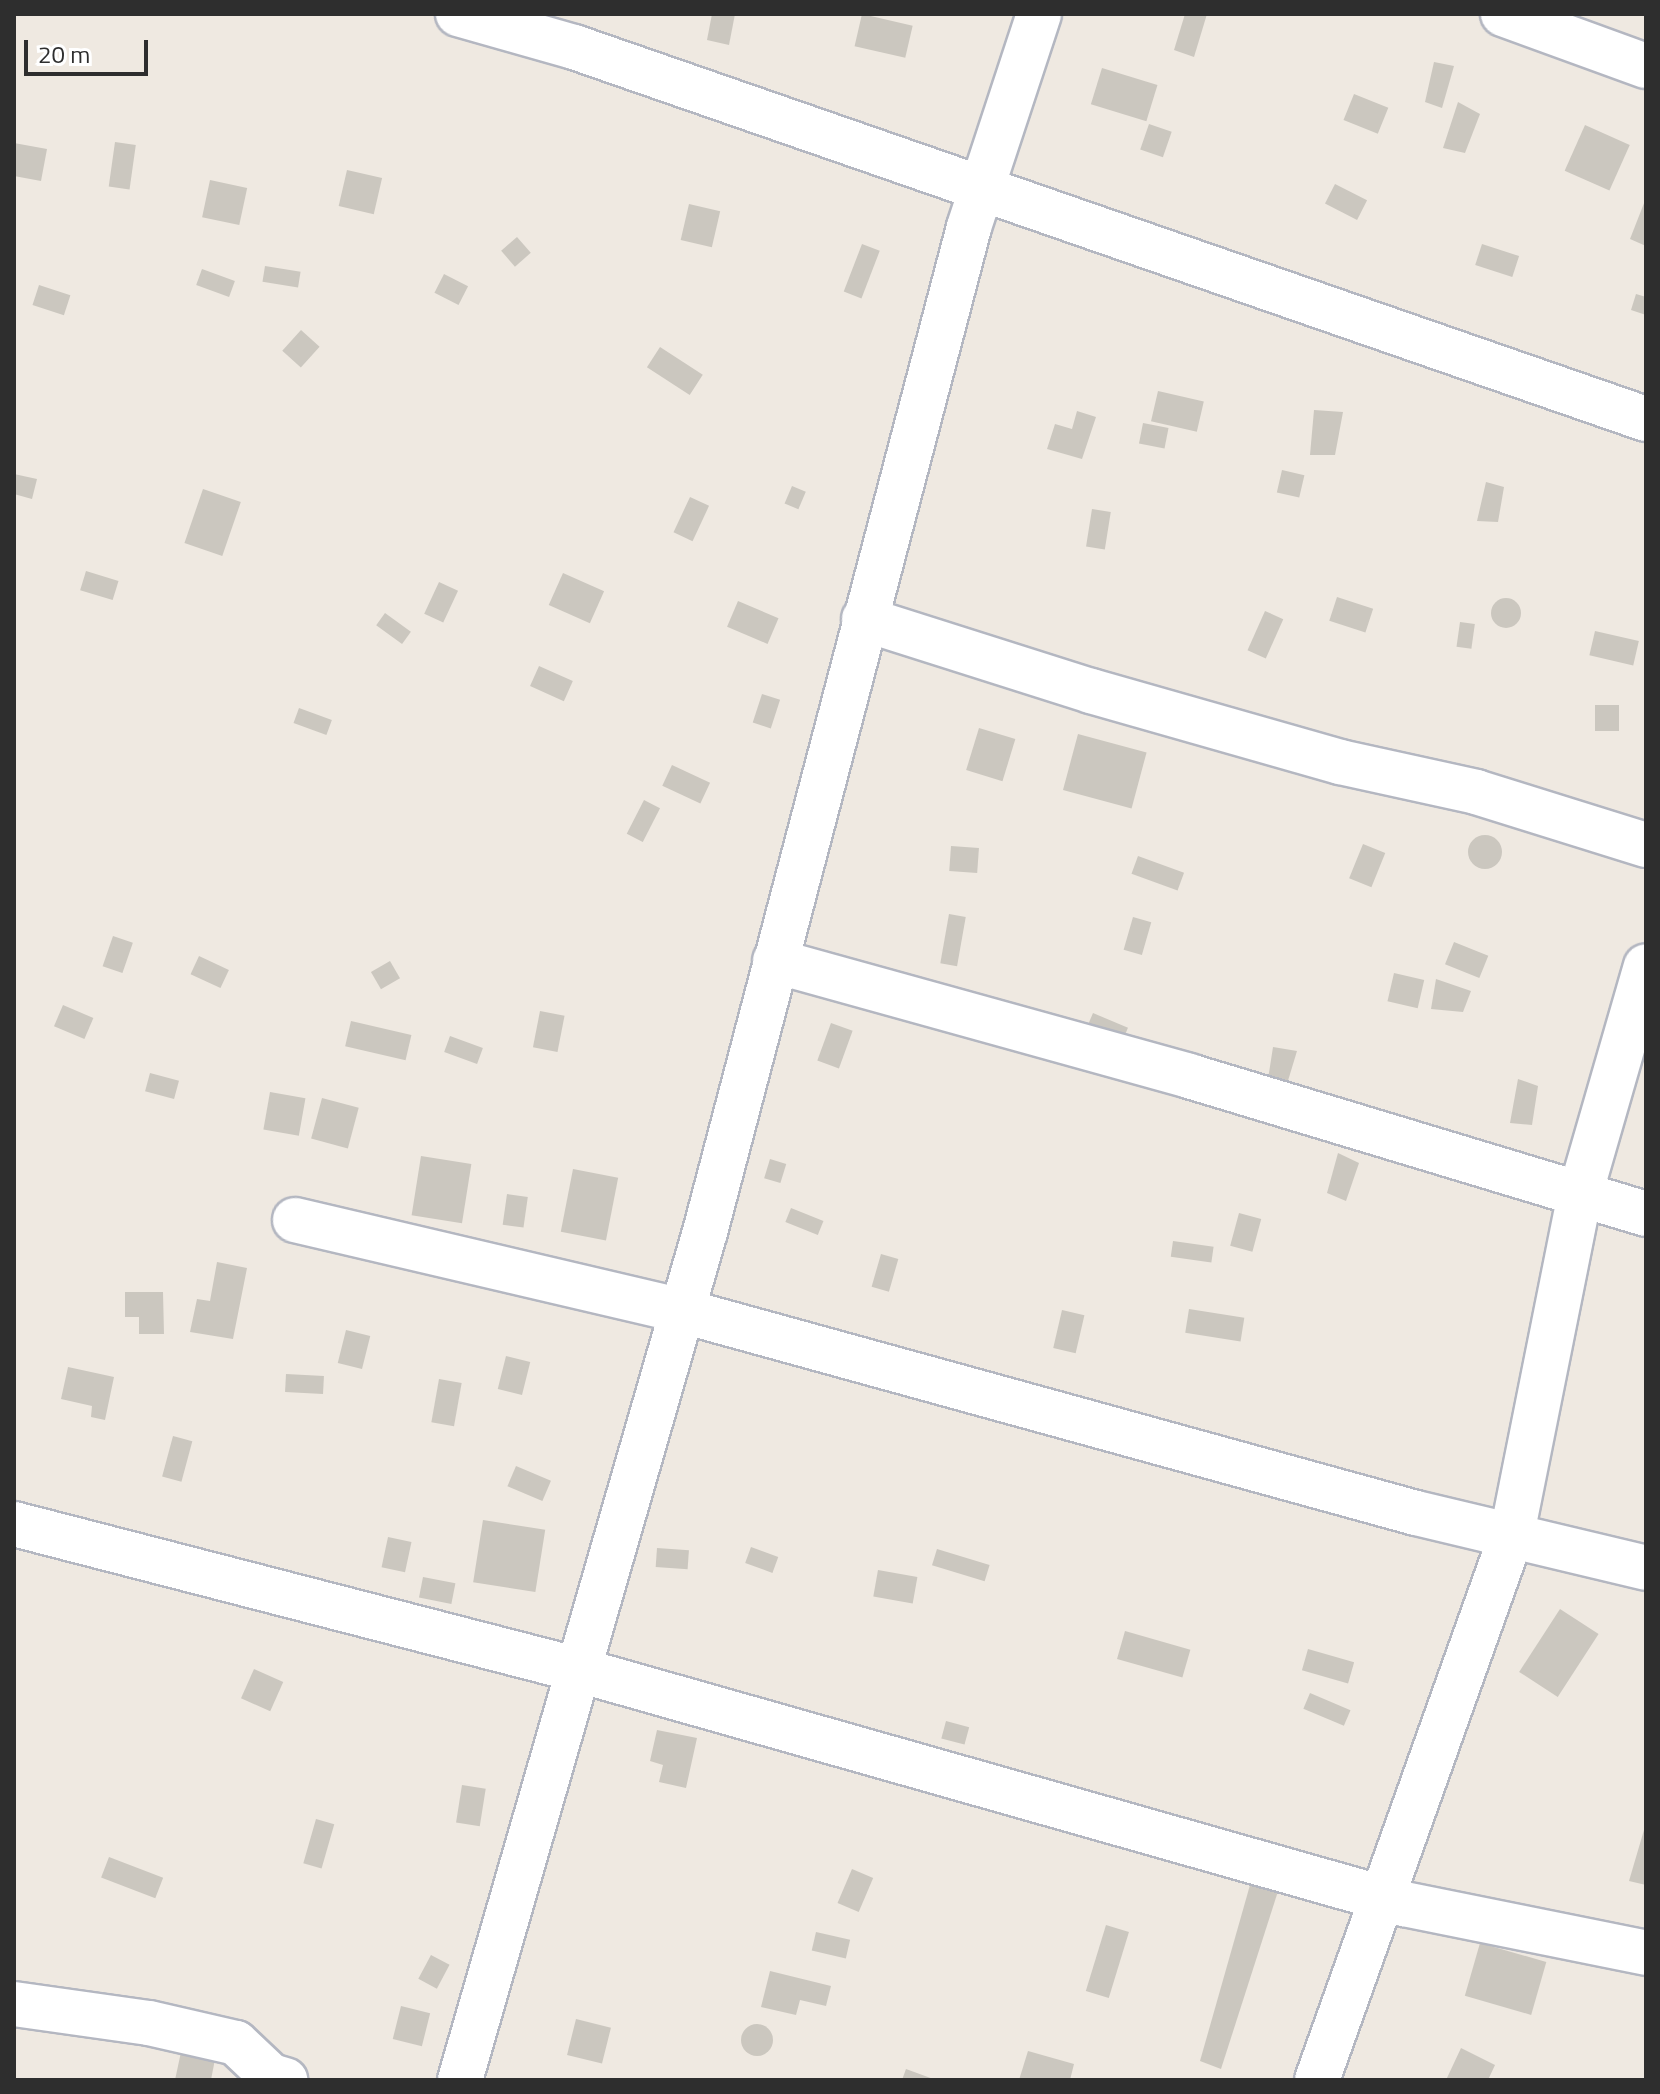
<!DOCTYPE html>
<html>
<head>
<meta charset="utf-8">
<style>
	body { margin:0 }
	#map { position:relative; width:1660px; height:2094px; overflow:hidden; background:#efe9e1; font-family:"Titillium Web",sans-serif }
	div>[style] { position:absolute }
	.building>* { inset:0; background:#cbc7bf; transform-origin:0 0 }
	.round { border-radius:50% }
	.roads { filter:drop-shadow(2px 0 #b4b7c1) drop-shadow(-2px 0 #b4b7c1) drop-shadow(0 2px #b4b7c1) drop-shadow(0 -2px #b4b7c1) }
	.minor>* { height:44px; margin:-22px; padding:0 22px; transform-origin:22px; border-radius:22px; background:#fff }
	span { translate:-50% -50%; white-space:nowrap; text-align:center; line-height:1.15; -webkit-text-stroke:6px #fff; paint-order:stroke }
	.frame { position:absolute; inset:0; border:16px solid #2e2e2e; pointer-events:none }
	.scale { position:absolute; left:24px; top:40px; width:124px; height:36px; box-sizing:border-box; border:4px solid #2e2e2e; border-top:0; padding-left:10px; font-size:24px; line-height:28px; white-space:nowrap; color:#2e2e2e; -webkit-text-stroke:6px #fff; paint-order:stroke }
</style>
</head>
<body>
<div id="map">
	<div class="building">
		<i style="clip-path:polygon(712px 14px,735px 14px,729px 45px,707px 40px)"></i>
		<i style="left:862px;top:14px;width:52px;height:33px;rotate:13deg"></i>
		<i style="clip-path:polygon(1185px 14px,1207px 14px,1194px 57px,1174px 50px)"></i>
		<i style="clip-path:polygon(1434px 62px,1454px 66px,1442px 108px,1425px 102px)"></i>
		<i style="left:1102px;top:68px;width:58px;height:38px;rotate:17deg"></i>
		<i style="left:1354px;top:94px;width:37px;height:28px;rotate:22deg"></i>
		<i style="clip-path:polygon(1458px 102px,1480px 114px,1465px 153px,1443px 148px)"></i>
		<i style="left:1149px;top:124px;width:24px;height:27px;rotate:19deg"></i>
		<i style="left:1585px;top:125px;width:49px;height:50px;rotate:24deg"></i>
		<i style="left:115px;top:142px;width:21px;height:45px;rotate:8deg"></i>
		<i style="clip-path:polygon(14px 143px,47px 149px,41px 181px,14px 176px)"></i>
		<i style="left:347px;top:170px;width:36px;height:37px;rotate:13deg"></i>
		<i style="left:210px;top:180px;width:38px;height:38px;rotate:12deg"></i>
		<i style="left:1335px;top:184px;width:36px;height:22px;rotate:27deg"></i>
		<i style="clip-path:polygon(1646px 198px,1646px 246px,1630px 239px)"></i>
		<i style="left:689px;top:204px;width:32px;height:37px;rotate:13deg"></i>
		<i style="left:517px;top:237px;width:21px;height:21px;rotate:49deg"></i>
		<i style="left:862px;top:244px;width:19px;height:51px;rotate:21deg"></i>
		<i style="left:1482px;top:244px;width:39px;height:22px;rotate:18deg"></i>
		<i style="left:265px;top:266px;width:36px;height:16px;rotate:9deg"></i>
		<i style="left:202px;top:269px;width:35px;height:17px;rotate:20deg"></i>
		<i style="left:444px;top:274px;width:27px;height:21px;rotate:27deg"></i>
		<i style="left:39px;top:285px;width:33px;height:21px;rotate:18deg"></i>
		<i style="clip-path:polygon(1636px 294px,1646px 297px,1646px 315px,1631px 310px)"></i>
		<i style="left:301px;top:330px;width:25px;height:28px;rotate:42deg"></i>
		<i style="left:660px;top:347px;width:51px;height:24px;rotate:33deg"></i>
		<i style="left:1158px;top:391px;width:47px;height:31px;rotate:13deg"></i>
		<i style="clip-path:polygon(1314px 410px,1343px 412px,1335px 455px,1310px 455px)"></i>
		<i style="clip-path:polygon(1077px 411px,1096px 417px,1082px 459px,1047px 449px,1055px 424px,1072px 429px)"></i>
		<i style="left:1143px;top:423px;width:26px;height:21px;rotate:11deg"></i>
		<i style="left:1282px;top:470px;width:23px;height:23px;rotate:13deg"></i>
		<i style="clip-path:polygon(14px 474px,37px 479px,32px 499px,14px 494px)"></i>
		<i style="clip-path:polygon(1486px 482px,1504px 487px,1498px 522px,1477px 521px)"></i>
		<i style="left:792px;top:486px;width:15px;height:19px;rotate:23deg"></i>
		<i style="left:203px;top:489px;width:40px;height:57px;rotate:19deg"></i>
		<i style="left:690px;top:497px;width:21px;height:39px;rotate:25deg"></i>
		<i style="left:1092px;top:509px;width:19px;height:38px;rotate:9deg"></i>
		<i style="left:86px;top:571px;width:34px;height:20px;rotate:17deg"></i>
		<i style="left:563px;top:573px;width:45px;height:35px;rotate:24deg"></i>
		<i style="left:439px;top:582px;width:21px;height:35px;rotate:25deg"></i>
		<i style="left:1337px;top:597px;width:38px;height:25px;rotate:18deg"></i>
		<i class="round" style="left:1491px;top:598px;width:30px;height:30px"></i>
		<i style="left:738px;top:601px;width:44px;height:28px;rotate:23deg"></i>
		<i style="left:1265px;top:611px;width:20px;height:43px;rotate:24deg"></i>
		<i style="left:385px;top:613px;width:32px;height:15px;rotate:36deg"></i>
		<i style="left:1460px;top:622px;width:15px;height:25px;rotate:8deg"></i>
		<i style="left:1595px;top:631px;width:45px;height:25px;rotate:13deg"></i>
		<i style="left:539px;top:666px;width:37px;height:22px;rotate:24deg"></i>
		<i style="left:762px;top:694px;width:19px;height:30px;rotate:18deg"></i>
		<i style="left:1619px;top:705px;width:26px;height:24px;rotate:90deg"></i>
		<i style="left:299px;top:708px;width:35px;height:16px;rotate:20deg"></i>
		<i style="left:979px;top:728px;width:38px;height:44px;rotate:17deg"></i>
		<i style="left:1078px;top:734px;width:71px;height:58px;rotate:15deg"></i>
		<i style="left:672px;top:765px;width:42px;height:23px;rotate:25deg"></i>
		<i style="left:644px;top:800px;width:18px;height:38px;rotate:27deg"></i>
		<i class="round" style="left:1468px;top:835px;width:34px;height:34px"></i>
		<i style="left:1363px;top:844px;width:24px;height:37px;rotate:22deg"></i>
		<i style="left:951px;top:846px;width:28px;height:25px;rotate:4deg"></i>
		<i style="left:1138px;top:856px;width:49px;height:19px;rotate:20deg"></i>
		<i style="left:949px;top:914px;width:17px;height:50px;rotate:10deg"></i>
		<i style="left:1133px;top:917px;width:19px;height:34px;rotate:16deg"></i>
		<i style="left:113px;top:936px;width:21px;height:32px;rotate:19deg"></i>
		<i style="left:1454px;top:942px;width:37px;height:24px;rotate:22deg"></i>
		<i style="left:199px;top:956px;width:33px;height:20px;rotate:25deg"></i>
		<i style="left:390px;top:961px;width:20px;height:22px;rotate:60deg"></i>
		<i style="left:1394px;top:973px;width:31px;height:29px;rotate:13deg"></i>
		<i style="clip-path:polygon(1436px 979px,1471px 991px,1463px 1012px,1431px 1009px)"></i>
		<i style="left:63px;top:1005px;width:33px;height:23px;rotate:23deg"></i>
		<i style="left:540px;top:1011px;width:25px;height:37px;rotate:11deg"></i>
		<i style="left:1093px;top:1013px;width:38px;height:22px;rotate:23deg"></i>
		<i style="left:351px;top:1021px;width:62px;height:26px;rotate:13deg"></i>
		<i style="left:831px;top:1023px;width:23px;height:40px;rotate:20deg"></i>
		<i style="left:450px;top:1036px;width:35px;height:17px;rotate:20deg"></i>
		<i style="clip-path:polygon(1273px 1047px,1297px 1051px,1287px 1084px,1268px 1079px)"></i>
		<i style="left:150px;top:1073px;width:30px;height:19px;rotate:15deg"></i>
		<i style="clip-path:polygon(1518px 1079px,1538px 1086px,1532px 1125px,1510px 1123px)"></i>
		<i style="left:270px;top:1092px;width:36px;height:38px;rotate:10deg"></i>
		<i style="left:322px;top:1098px;width:38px;height:42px;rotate:15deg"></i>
		<i style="clip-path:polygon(1338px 1153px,1359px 1163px,1346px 1201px,1327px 1193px)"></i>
		<i style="left:421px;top:1156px;width:51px;height:60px;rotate:9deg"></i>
		<i style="left:770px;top:1159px;width:17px;height:20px;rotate:17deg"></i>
		<i style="left:573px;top:1169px;width:46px;height:64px;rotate:11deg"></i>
		<i style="left:507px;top:1194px;width:21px;height:31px;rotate:8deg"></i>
		<i style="left:791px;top:1208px;width:35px;height:15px;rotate:22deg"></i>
		<i style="left:1239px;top:1213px;width:23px;height:34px;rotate:15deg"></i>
		<i style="left:1173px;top:1241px;width:41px;height:16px;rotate:8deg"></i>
		<i style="left:881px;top:1254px;width:18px;height:34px;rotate:16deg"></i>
		<i style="clip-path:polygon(217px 1262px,247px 1268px,233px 1339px,190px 1332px,197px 1299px,210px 1301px)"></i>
		<i style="clip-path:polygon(125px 1292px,163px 1292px,164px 1334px,139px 1334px,139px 1317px,125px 1317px)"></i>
		<i style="left:1189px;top:1309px;width:56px;height:24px;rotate:9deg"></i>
		<i style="left:1062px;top:1310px;width:23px;height:39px;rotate:13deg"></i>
		<i style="left:346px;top:1330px;width:25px;height:34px;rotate:14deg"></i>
		<i style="left:506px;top:1356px;width:25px;height:34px;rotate:14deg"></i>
		<i style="clip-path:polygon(68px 1367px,114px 1377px,105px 1420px,91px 1417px,92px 1406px,61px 1399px)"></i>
		<i style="left:286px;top:1374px;width:38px;height:18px;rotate:3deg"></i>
		<i style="left:439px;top:1379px;width:23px;height:44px;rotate:10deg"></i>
		<i style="left:173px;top:1436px;width:20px;height:42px;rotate:15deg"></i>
		<i style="left:516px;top:1466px;width:38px;height:22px;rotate:23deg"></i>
		<i style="left:483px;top:1520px;width:63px;height:63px;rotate:9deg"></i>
		<i style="left:388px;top:1537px;width:24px;height:31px;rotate:12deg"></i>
		<i style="left:751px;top:1547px;width:29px;height:17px;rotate:20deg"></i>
		<i style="left:657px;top:1548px;width:32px;height:19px;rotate:4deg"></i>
		<i style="left:937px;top:1549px;width:55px;height:17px;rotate:17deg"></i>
		<i style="left:878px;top:1570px;width:40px;height:27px;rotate:10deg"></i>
		<i style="left:423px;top:1577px;width:33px;height:21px;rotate:11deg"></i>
		<i style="left:1560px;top:1609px;width:46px;height:75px;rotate:33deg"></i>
		<i style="left:1125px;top:1631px;width:68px;height:29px;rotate:16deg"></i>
		<i style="left:1308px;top:1649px;width:48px;height:22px;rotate:16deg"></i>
		<i style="left:254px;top:1669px;width:32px;height:32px;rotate:24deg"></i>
		<i style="left:1310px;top:1693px;width:44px;height:17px;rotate:23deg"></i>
		<i style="left:946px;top:1721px;width:24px;height:18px;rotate:15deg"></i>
		<i style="clip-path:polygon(657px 1730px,697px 1738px,686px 1788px,659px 1782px,663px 1765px,650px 1761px)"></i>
		<i style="left:462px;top:1785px;width:24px;height:38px;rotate:9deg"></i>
		<i style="left:316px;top:1819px;width:19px;height:46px;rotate:16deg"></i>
		<i style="clip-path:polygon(1646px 1823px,1646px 1885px,1629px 1881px)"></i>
		<i style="left:109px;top:1857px;width:58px;height:22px;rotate:21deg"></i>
		<i style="left:852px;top:1869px;width:23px;height:37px;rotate:23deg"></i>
		<i style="clip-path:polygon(1252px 1878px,1280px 1885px,1221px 2069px,1200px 2061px)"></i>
		<i style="left:1106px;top:1925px;width:24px;height:69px;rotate:17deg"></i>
		<i style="left:816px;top:1932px;width:35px;height:19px;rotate:13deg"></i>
		<i style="left:1480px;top:1943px;width:69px;height:55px;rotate:16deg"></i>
		<i style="left:431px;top:1955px;width:21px;height:27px;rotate:28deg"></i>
		<i style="clip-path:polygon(770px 1971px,831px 1986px,826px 2006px,800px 2000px,796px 2015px,761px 2007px)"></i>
		<i style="left:401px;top:2006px;width:30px;height:34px;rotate:14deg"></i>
		<i style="left:576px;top:2019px;width:36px;height:37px;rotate:14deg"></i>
		<i class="round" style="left:741px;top:2024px;width:32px;height:32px"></i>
		<i style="clip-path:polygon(1461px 2048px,1495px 2065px,1488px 2080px,1446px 2080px)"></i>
		<i style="clip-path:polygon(1028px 2051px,1074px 2064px,1070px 2080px,1019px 2080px)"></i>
		<i style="clip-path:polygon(181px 2052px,215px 2059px,211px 2080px,175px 2080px)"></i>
		<i style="clip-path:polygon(906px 2069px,936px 2080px,902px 2080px)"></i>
	</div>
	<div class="roads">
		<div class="minor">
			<i style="left:458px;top:14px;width:121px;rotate:15.9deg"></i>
			<i style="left:574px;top:47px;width:1135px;rotate:19.14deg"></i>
			<i style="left:1503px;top:14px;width:152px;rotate:20deg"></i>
			<i style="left:864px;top:619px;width:238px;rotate:17.6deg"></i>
			<i style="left:1091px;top:691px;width:259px;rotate:15.9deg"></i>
			<i style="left:1340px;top:762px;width:139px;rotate:12.4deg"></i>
			<i style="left:1476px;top:792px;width:178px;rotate:17.3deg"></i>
			<i style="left:775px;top:961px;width:430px;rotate:15.5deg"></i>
			<i style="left:1189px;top:1076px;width:477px;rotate:16.8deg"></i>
			<i style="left:295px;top:1220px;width:399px;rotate:13.2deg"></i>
			<i style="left:683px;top:1311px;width:760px;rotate:15.41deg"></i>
			<i style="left:1416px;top:1513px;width:236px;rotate:13.4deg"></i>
			<i style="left:14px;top:1524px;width:584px;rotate:14.49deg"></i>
			<i style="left:579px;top:1670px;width:858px;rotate:15.84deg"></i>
			<i style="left:1404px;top:1904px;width:247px;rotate:11.4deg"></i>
			<i style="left:14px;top:2004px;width:136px;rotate:8deg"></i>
			<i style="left:149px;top:2023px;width:89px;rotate:12.9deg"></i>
			<i style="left:236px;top:2043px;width:48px;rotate:43.3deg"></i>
			<i style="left:271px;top:2076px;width:15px;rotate:16deg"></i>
			<i style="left:460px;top:2080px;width:883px;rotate:-73.89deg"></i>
			<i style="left:705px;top:1232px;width:1039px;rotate:-75.28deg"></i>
			<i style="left:969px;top:227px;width:224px;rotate:-71.8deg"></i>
			<i style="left:1317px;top:2080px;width:580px;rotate:-70.35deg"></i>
			<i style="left:1512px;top:1534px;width:343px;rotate:-78.7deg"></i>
			<i style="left:1579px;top:1198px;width:241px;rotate:-73.9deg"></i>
		</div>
	</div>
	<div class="frame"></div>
	<div class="scale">20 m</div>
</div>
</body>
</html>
